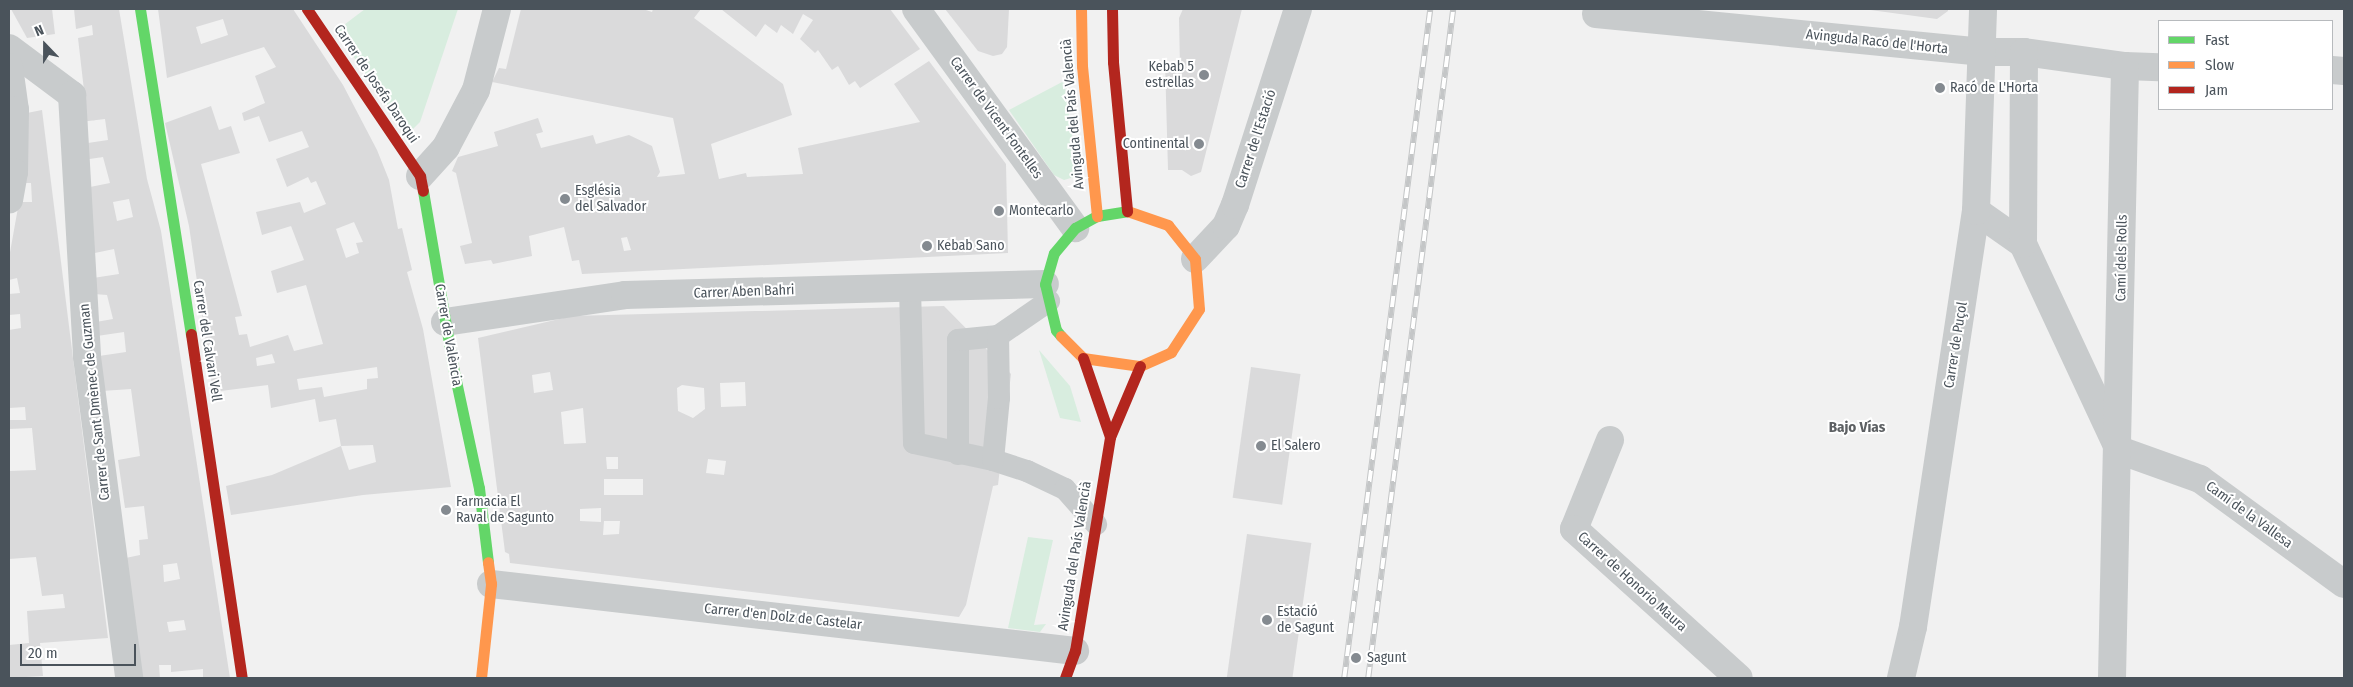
<!DOCTYPE html>
<html>
<head>
<meta charset="utf-8">
<style>
	body { margin:0 }
	#map { position:relative; width:2353px; height:687px; overflow:hidden; background:#f1f1f1; font-family:"Fira Sans Condensed",sans-serif }
	div>[style] { position:absolute }
	.green>* { inset:0; background:#d8eddf }
	.building>* { inset:0; background:#dadadb; transform-origin:0 0 }
	.lane>* { height:22px; margin:-11px; padding:0 11px; transform-origin:11px; border-radius:11px; background:#c8cbcc }
	.street>* { height:28px; margin:-14px; padding:0 14px; transform-origin:14px; border-radius:14px; background:#c8cbcc }
	.fast>* { height:11px; margin:-5.5px; padding:0 5.5px; transform-origin:5.5px; border-radius:5.5px; background:#63d668 }
	.slow>* { height:11px; margin:-5.5px; padding:0 5.5px; transform-origin:5.5px; border-radius:5.5px; background:#ff974d }
	.jam>* { height:11px; margin:-5.5px; padding:0 5.5px; transform-origin:5.5px; border-radius:5.5px; background:#b3261e }
	.rail>* { height:5.5px; margin-top:-2.75px; transform-origin:0; background:repeating-linear-gradient(90deg,#fff 0 11px,#c4c6c7 0 22px); box-sizing:border-box; border-block:1px solid #c4c6c7 }
	.dots>* { width:14px; height:14px; translate:-50% -50%; box-sizing:border-box; border:2px solid #fff; border-radius:50% }
	span { translate:-50% -50%; white-space:nowrap; text-align:center; line-height:1.15; -webkit-text-stroke:4px #fff; paint-order:stroke }
	.street-label { font-size:14px; color:#4a535b }
	.poi-label { font-size:14px; color:#4a535b }
	.right { translate:-100% -50%; text-align:right }
	.left { translate:0 -50%; text-align:left }
	.neighbourhood-label { font-size:15px; color:#5d6063; font-weight:700 }
	.frame { position:absolute; inset:0; border:10px solid #4a535b; pointer-events:none }
	.legend { position:absolute; left:2158px; top:20px; width:175px; height:90px; box-sizing:border-box; background:#fff; border:1px solid #b7babd; margin:0; padding:6px 9px; list-style:none; font-size:15px; color:#4a535b }
	.legend li { display:flex; align-items:center; gap:10px; height:25px }
	.legend b { width:25px; border:1px solid #b7babd }
	.north { position:absolute; left:20px; top:20px; width:50px; height:50px; -webkit-text-stroke:4px #fff; paint-order:stroke; rotate:338deg; font-size:14px; font-weight:700; line-height:20px; text-align:center; color:#4a535b }
	.north::after { content:''; display:block; margin:auto; width:18px; height:22px; background:#4a535b; clip-path:polygon(50% 0,100% 100%,50% 72%,0 100%) }
	.scale { position:absolute; left:20px; top:644px; width:116px; height:22px; box-sizing:border-box; border:2px solid #4a535b; border-top:0; padding-left:6px; font-size:15px; line-height:18px; white-space:nowrap; color:#4a535b; -webkit-text-stroke:4px #fff; paint-order:stroke }
</style>
</head>
<body>
<div id="map">
	<div class="green">
		<i style="clip-path:polygon(365px 9px,458px 9px,420px 122px,412px 130px,398px 122px,336px 31px)"></i>
		<i style="clip-path:polygon(1064px 81px,1077px 168px,1074px 177px,1064px 180px,1054px 175px,1009px 110px)"></i>
		<i style="clip-path:polygon(1039px 350px,1070px 386px,1081px 422px,1060px 418px)"></i>
		<i style="clip-path:polygon(1028px 537px,1053px 540px,1034px 625px,1046px 624px,1040px 632px,1008px 628px)"></i>
	</div>
	<div class="building">
		<i style="clip-path:polygon(11px 9px,52px 9px,55px 34px,27px 38px)"></i>
		<i style="clip-path:polygon(evenodd,74px 9px,119px 9px,147px 179px,161px 231px,230px 678px,203px 678px,203px 669px,171px 672px,171px 665px,159px 665px,160px 678px,140px 678px,121px 559px,140px 555px,139px 540px,148px 539px,144px 506px,125px 508px,118px 460px,140px 456px,131px 389px,102px 391px,99px 356px,126px 352px,124px 332px,97px 336px,96px 322px,113px 319px,107px 295px,94px 294px,93px 278px,119px 274px,114px 249px,90px 254px,85px 188px,110px 183px,103px 157px,83px 160px,81px 144px,108px 140px,105px 119px,80px 122px,85px 99px,78px 38px,93px 35px,92px 25px,76px 29px,74px 9px,129px 199px,133px 217px,117px 221px,113px 202px,129px 199px,74px 9px,177px 563px,180px 579px,164px 582px,163px 565px,177px 563px,74px 9px,184px 620px,186px 630px,169px 632px,167px 622px,184px 620px)"></i>
		<i style="clip-path:polygon(evenodd,158px 9px,293px 9px,343px 85px,377px 150px,389px 180px,398px 229px,402px 228px,412px 270px,407px 272px,423px 329px,451px 487px,363px 495px,231px 515px,226px 486px,272px 475px,341px 446px,349px 470px,376px 462px,373px 445px,341px 446px,336px 419px,319px 422px,315px 399px,271px 408px,268px 385px,213px 392px,189px 226px,165px 123px,211px 106px,219px 130px,231px 126px,240px 153px,201px 164px,242px 316px,235px 317px,239px 335px,247px 334px,250px 347px,288px 335px,294px 351px,323px 344px,306px 285px,277px 293px,271px 271px,304px 260px,291px 226px,262px 235px,256px 212px,300px 202px,304px 213px,326px 204px,316px 181px,311px 183px,308px 177px,287px 187px,276px 159px,309px 147px,302px 131px,269px 142px,259px 116px,244px 121px,242px 113px,265px 103px,255px 76px,276px 67px,264px 47px,167px 78px,158px 9px,223px 19px,228px 35px,201px 44px,196px 27px,223px 19px,158px 9px,354px 222px,363px 242px,356px 243px,359px 253px,346px 258px,336px 229px,354px 222px,158px 9px,272px 354px,275px 363px,257px 366px,256px 358px,272px 354px,158px 9px,377px 367px,378px 378px,367px 379px,367px 389px,324px 397px,322px 387px,299px 390px,297px 379px,377px 367px)"></i>
		<i style="clip-path:polygon(evenodd,521px 9px,643px 9px,652px 12px,653px 9px,701px 9px,694px 18px,783px 84px,792px 115px,711px 144px,719px 179px,746px 173px,747px 177px,803px 174px,798px 148px,920px 122px,894px 84px,929px 61px,1006px 164px,1008px 253px,582px 274px,579px 260px,572px 261px,564px 227px,529px 236px,532px 256px,493px 264px,491px 260px,465px 264px,460px 246px,472px 243px,456px 173px,452px 171px,458px 157px,498px 146px,494px 132px,538px 118px,543px 132px,536px 134px,541px 148px,593px 135px,596px 144px,629px 135px,652px 146px,660px 172px,657px 177px,685px 174px,673px 118px,492px 82px,499px 68px,506px 69px,521px 9px,627px 237px,631px 250px,624px 251px,621px 238px,627px 237px)"></i>
		<i style="clip-path:polygon(721px 9px,890px 9px,920px 49px,860px 88px,855px 81px,849px 85px,838px 66px,832px 70px,818px 50px,815px 53px,800px 39px,813px 20px,803px 14px,793px 34px,781px 25px,777px 33px,765px 24px,756px 37px)"></i>
		<i style="clip-path:polygon(945px 9px,1009px 9px,1007px 47px,1002px 54px,993px 56px,978px 51px)"></i>
		<i style="clip-path:polygon(1183px 9px,1242px 9px,1201px 172px,1191px 176px,1182px 170px,1168px 170px,1165px 62px,1180px 67px,1179px 18px)"></i>
		<i style="clip-path:polygon(1863px 9px,1948px 9px,1948px 11px,1937px 19px)"></i>
		<i style="clip-path:polygon(42px 110px,108px 638px,40px 643px,43px 676px,9px 678px,9px 645px,29px 643px,27px 611px,65px 608px,63px 594px,42px 596px,36px 557px,9px 559px,9px 471px,36px 470px,32px 428px,9px 429px,9px 420px,26px 420px,25px 407px,9px 408px,9px 330px,21px 328px,20px 314px,9px 315px,9px 294px,20px 293px,17px 278px,9px 280px,9px 258px,19px 202px,32px 202px,31px 183px,23px 183px,28px 156px,22px 114px)"></i>
		<i style="clip-path:polygon(evenodd,944px 306px,1011px 374px,998px 485px,993px 486px,966px 605px,959px 617px,510px 563px,509px 554px,505px 552px,478px 338px,572px 316px,944px 306px,550px 372px,553px 390px,534px 393px,532px 375px,550px 372px,944px 306px,745px 382px,746px 406px,721px 407px,720px 383px,745px 382px,944px 306px,682px 385px,704px 388px,705px 409px,693px 418px,678px 411px,677px 388px,682px 385px,944px 306px,583px 408px,586px 443px,564px 444px,561px 412px,583px 408px,944px 306px,606px 457px,618px 457px,618px 469px,607px 469px,606px 457px,944px 306px,708px 459px,726px 461px,724px 475px,706px 473px,708px 459px,944px 306px,604px 479px,643px 479px,643px 495px,604px 495px,604px 479px,944px 306px,601px 508px,601px 522px,580px 521px,580px 509px,601px 508px,944px 306px,604px 521px,620px 521px,619px 534px,603px 535px,604px 521px)"></i>
		<i style="left:1251px;top:367px;width:50px;height:132px;rotate:8deg"></i>
		<i style="left:1247px;top:534px;width:65px;height:146px;rotate:8deg"></i>
	</div>
	<div class="lane">
		<i style="left:910px;top:288px;width:155px;rotate:88.5deg"></i>
		<i style="left:914px;top:443px;width:81px;rotate:12.1deg"></i>
		<i style="left:993px;top:460px;width:36px;rotate:18deg"></i>
		<i style="left:1027px;top:471px;width:42px;rotate:25.3deg"></i>
		<i style="left:1065px;top:489px;width:47px;rotate:48.5deg"></i>
		<i style="left:958px;top:454px;width:114px;rotate:-90deg"></i>
		<i style="left:958px;top:340px;width:40px;rotate:-5.7deg"></i>
		<i style="left:998px;top:336px;width:62px;rotate:-34.5deg"></i>
		<i style="left:993px;top:460px;width:62px;rotate:-84.5deg"></i>
		<i style="left:999px;top:398px;width:62px;rotate:-90.9deg"></i>
	</div>
	<div class="street">
		<i style="left:916px;top:9px;width:271px;rotate:54deg"></i>
		<i style="left:1596px;top:14px;width:389px;rotate:5.6deg"></i>
		<i style="left:1983px;top:52px;width:41px"></i>
		<i style="left:2024px;top:52px;width:102px;rotate:7.9deg"></i>
		<i style="left:2125px;top:66px;width:34px;rotate:2deg"></i>
		<i style="left:9px;top:48px;width:79px;rotate:36.7deg"></i>
		<i style="left:72px;top:95px;width:262px;rotate:86.7deg"></i>
		<i style="left:87px;top:357px;width:324px;rotate:82.5deg"></i>
		<i style="left:9px;top:67px;width:43px;rotate:82.1deg"></i>
		<i style="left:15px;top:110px;width:62px;rotate:90.9deg"></i>
		<i style="left:14px;top:172px;width:28px;rotate:100deg"></i>
		<i style="left:2332px;top:70px;width:12px;rotate:5deg"></i>
		<i style="left:420px;top:176px;width:39px;rotate:-48deg"></i>
		<i style="left:446px;top:147px;width:64px;rotate:-62.2deg"></i>
		<i style="left:476px;top:90px;width:84px;rotate:-75.5deg"></i>
		<i style="left:1976px;top:211px;width:57px;rotate:35.1deg"></i>
		<i style="left:2023px;top:244px;width:227px;rotate:65deg"></i>
		<i style="left:2119px;top:450px;width:86px;rotate:19.7deg"></i>
		<i style="left:2200px;top:479px;width:178px;rotate:36.1deg"></i>
		<i style="left:2023px;top:244px;width:192px;rotate:-89.7deg"></i>
		<i style="left:1195px;top:259px;width:45px;rotate:-46.8deg"></i>
		<i style="left:1226px;top:226px;width:23px;rotate:-67deg"></i>
		<i style="left:1235px;top:205px;width:206px;rotate:-72.2deg"></i>
		<i style="left:445px;top:322px;width:182px;rotate:-8.5deg"></i>
		<i style="left:625px;top:295px;width:420px;rotate:-1.5deg"></i>
		<i style="left:1610px;top:440px;width:96px;rotate:112deg"></i>
		<i style="left:1574px;top:529px;width:222px;rotate:42.1deg"></i>
		<i style="left:491px;top:584px;width:588px;rotate:6.54deg"></i>
		<i style="left:1901px;top:678px;width:52px;rotate:-76.8deg"></i>
		<i style="left:1913px;top:627px;width:421px;rotate:-81.4deg"></i>
		<i style="left:1976px;top:211px;width:202px;rotate:-88deg"></i>
		<i style="left:2112px;top:678px;width:612px;rotate:-88.78deg"></i>
	</div>
	<div class="fast">
		<i style="left:140px;top:9px;width:329px;rotate:81.1deg"></i>
		<i style="left:423px;top:191px;width:179px;rotate:80.3deg"></i>
		<i style="left:453px;top:367px;width:124px;rotate:77.9deg"></i>
		<i style="left:479px;top:488px;width:75px;rotate:83.1deg"></i>
		<i style="left:1061px;top:336px;width:8px;rotate:-130deg"></i>
		<i style="left:1056px;top:330px;width:47px;rotate:-103.4deg"></i>
		<i style="left:1045px;top:284px;width:32px;rotate:-74deg"></i>
		<i style="left:1054px;top:253px;width:33px;rotate:-50deg"></i>
		<i style="left:1075px;top:228px;width:25px;rotate:-29deg"></i>
		<i style="left:1097px;top:216px;width:30px;rotate:-9deg"></i>
	</div>
	<div class="slow">
		<i style="left:1081px;top:9px;width:57px;rotate:89deg"></i>
		<i style="left:1082px;top:66px;width:151px;rotate:84.3deg"></i>
		<i style="left:1061px;top:336px;width:31px;rotate:45deg"></i>
		<i style="left:1083px;top:358px;width:58px;rotate:8deg"></i>
		<i style="left:1140px;top:366px;width:34px;rotate:-24deg"></i>
		<i style="left:1171px;top:352px;width:51px;rotate:-56.9deg"></i>
		<i style="left:1199px;top:309px;width:50px;rotate:-94.6deg"></i>
		<i style="left:1195px;top:259px;width:43px;rotate:-128.5deg"></i>
		<i style="left:1168px;top:225px;width:43px;rotate:-161.1deg"></i>
		<i style="left:481px;top:678px;width:95px;rotate:-83.9deg"></i>
		<i style="left:491px;top:584px;width:22px;rotate:-98deg"></i>
	</div>
	<div class="jam">
		<i style="left:307px;top:9px;width:202px;rotate:55.9deg"></i>
		<i style="left:420px;top:176px;width:15px;rotate:79deg"></i>
		<i style="left:1112px;top:9px;width:53px;rotate:88.9deg"></i>
		<i style="left:1113px;top:62px;width:150px;rotate:84.6deg"></i>
		<i style="left:191px;top:334px;width:348px;rotate:81.6deg"></i>
		<i style="left:1083px;top:358px;width:83px;rotate:71.1deg"></i>
		<i style="left:1065px;top:678px;width:29px;rotate:-70deg"></i>
		<i style="left:1075px;top:651px;width:217px;rotate:-80.7deg"></i>
		<i style="left:1110px;top:437px;width:77px;rotate:-67.1deg"></i>
	</div>
	<div class="rail">
		<i style="left:1344px;top:678px;width:675px;rotate:-82.67deg"></i>
		<i style="left:1368px;top:678px;width:674px;rotate:-82.76deg"></i>
	</div>
	<div class="dots">
		<i style="left:1204px;top:75px;background:#848a90"></i>
		<i style="left:1940px;top:88px;background:#848a90"></i>
		<i style="left:1199px;top:144px;background:#848a90"></i>
		<i style="left:565px;top:199px;background:#848a90"></i>
		<i style="left:999px;top:211px;background:#848a90"></i>
		<i style="left:927px;top:246px;background:#848a90"></i>
		<i style="left:1261px;top:446px;background:#848a90"></i>
		<i style="left:446px;top:510px;background:#848a90"></i>
		<i style="left:1267px;top:620px;background:#848a90"></i>
		<i style="left:1356px;top:658px;background:#848a90"></i>
	</div>
	<div class="street-label">
		<span style="left:1877px;top:42px;rotate:6deg">Avinguda Racó de l'Horta</span>
		<span style="left:376px;top:84px;rotate:56deg">Carrer de Josefa Daroqui</span>
		<span style="left:1073px;top:114px;rotate:-95deg">Avinguda del País Valencià</span>
		<span style="left:996px;top:118px;rotate:54deg">Carrer de Vicent Fontelles</span>
		<span style="left:1256px;top:139px;rotate:-72deg">Carrer de l'Estació</span>
		<span style="left:2122px;top:258px;rotate:-89deg">Camí dels Rolls</span>
		<span style="left:744px;top:292px;rotate:-2deg">Carrer Aben Bahri</span>
		<span style="left:448px;top:335px;rotate:80deg">Carrer de València</span>
		<span style="left:207px;top:341px;rotate:81deg">Carrer del Calvari Vell</span>
		<span style="left:1956px;top:345px;rotate:-81deg">Carrer de Puçol</span>
		<span style="left:95px;top:402px;rotate:-96deg">Carrer de Sant Dmènec de Guzman</span>
		<span style="left:2249px;top:515px;rotate:36deg">Camí de la Vallesa</span>
		<span style="left:1075px;top:556px;rotate:-81deg">Avinguda del País Valencià</span>
		<span style="left:1632px;top:582px;rotate:42deg">Carrer de Honorio Maura</span>
		<span style="left:783px;top:617px;rotate:6deg">Carrer d'en Dolz de Castelar</span>
	</div>
	<div class="poi-label">
		<span class="right" style="left:1194px;top:75px">Kebab 5<br>estrellas</span>
		<span class="left" style="left:1950px;top:88px">Racó de L'Horta</span>
		<span class="right" style="left:1189px;top:144px">Continental</span>
		<span class="left" style="left:575px;top:199px">Església<br>del Salvador</span>
		<span class="left" style="left:1009px;top:211px">Montecarlo</span>
		<span class="left" style="left:937px;top:246px">Kebab Sano</span>
		<span class="left" style="left:1271px;top:446px">El Salero</span>
		<span class="left" style="left:456px;top:510px">Farmacia El<br>Raval de Sagunto</span>
		<span class="left" style="left:1277px;top:620px">Estació<br>de Sagunt</span>
		<span class="left" style="left:1367px;top:658px">Sagunt</span>
	</div>
	<div class="neighbourhood-label">
		<span style="left:1857px;top:428px">Bajo Vías</span>
	</div>
	<div class="frame"></div>
	<ul class="legend">
	<li><b style="height:6px;background:#63d668"></b>Fast</li>
	<li><b style="height:6px;background:#ff974d"></b>Slow</li>
	<li><b style="height:6px;background:#b3261e"></b>Jam</li>
	</ul>
	<div class="north">N</div>
	<div class="scale">20 m</div>
</div>
</body>
</html>
